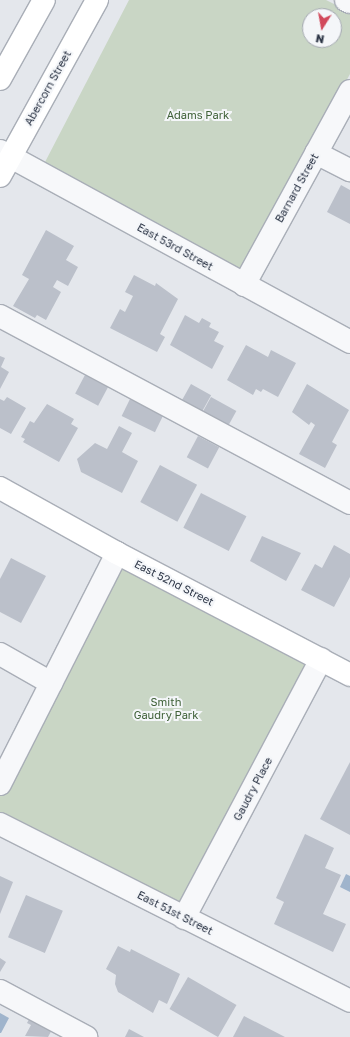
<!DOCTYPE html>
<html>
<head>
<meta charset="utf-8">
<style>
	body { margin:0 }
	#map { position:relative; width:350px; height:1037px; overflow:hidden; background:#e4e7ec; font-family:"Golos Text",sans-serif }
	div>[style] { position:absolute }
	.green>* { inset:0; background:#c9d6c5 }
	.water>* { inset:0; background:#9fb4cc }
	.building>* { inset:0; background:#bbc0ca; transform-origin:0 0 }
	.roads { filter:drop-shadow(1px 0 #a9aeb7) drop-shadow(-1px 0 #a9aeb7) drop-shadow(0 1px #a9aeb7) drop-shadow(0 -1px #a9aeb7) }
	.minor>* { height:22px; margin:-11px; padding:0 11px; transform-origin:11px; border-radius:11px; background:#f7f8fa }
	.major>* { height:22px; margin:-11px; padding:0 11px; transform-origin:11px; border-radius:11px; background:#fff }
	span { translate:-50% -50%; white-space:nowrap; text-align:center; line-height:1.15; -webkit-text-stroke:4px #f4f6f9; paint-order:stroke }
	.street-label { font-size:11px; color:#2b3445 }
	.park-label { font-size:11px; color:#3f6138 }
	.north { position:absolute; left:302px; top:8px; width:40px; height:40px; box-sizing:border-box; background:#f4f6f9; border:1px solid #a4a8b1; border-radius:50%; rotate:191deg; font-size:11px; font-weight:700; line-height:16px; text-align:center; color:#2b3445 }
	.north::after { content:''; display:block; margin:auto; width:14px; height:18px; background:#d1495b; clip-path:polygon(50% 0,100% 100%,50% 72%,0 100%) }
</style>
</head>
<body>
<div id="map">
	<div class="green">
		<i style="clip-path:polygon(evenodd,129px 0,326px 0,350px 12px,350px 74px,241px 272px,44px 164px,129px 0,310px 16px,334px 16px,334px 40px,310px 40px,310px 16px)"></i>
		<i style="clip-path:polygon(117px 553px,321px 659px,184px 918px,0 824px,0 784px)"></i>
	</div>
	<div class="water">
		<i style="clip-path:polygon(346px 874px,350px 876px,350px 892px,340px 887px)"></i>
		<i style="clip-path:polygon(0 1013px,9px 1018px,1px 1033px,0 1033px)"></i>
	</div>
	<div class="building">
		<i style="clip-path:polygon(341px 185px,350px 190px,350px 224px,327px 212px)"></i>
		<i style="clip-path:polygon(46px 230px,74px 246px,66px 260px,78px 267px,68px 286px,57px 280px,53px 287px,61px 292px,46px 320px,37px 315px,35px 318px,13px 306px,29px 279px,22px 275px)"></i>
		<i style="clip-path:polygon(134px 275px,155px 286px,156px 283px,178px 299px,160px 334px,165px 337px,157px 352px,110px 328px,120px 309px,125px 312px,133px 296px,125px 292px)"></i>
		<i style="clip-path:polygon(185px 315px,199px 323px,202px 318px,211px 323px,209px 327px,219px 332px,214px 341px,224px 346px,212px 369px,170px 345px)"></i>
		<i style="clip-path:polygon(246px 345px,268px 357px,271px 350px,296px 363px,278px 397px,263px 389px,261px 392px,256px 389px,253px 395px,227px 380px)"></i>
		<i style="clip-path:polygon(0 356px,5px 358px,1px 367px,9px 372px,0 389px)"></i>
		<i style="left:85px;top:375px;width:26px;height:21px;rotate:28deg"></i>
		<i style="left:191px;top:384px;width:23px;height:23px;rotate:29deg"></i>
		<i style="clip-path:polygon(307px 384px,349px 410px,332px 442px,337px 445px,325px 468px,299px 454px,315px 425px,311px 422px,309px 425px,292px 412px)"></i>
		<i style="clip-path:polygon(7px 397px,26px 408px,11px 434px,0 428px,0 399px,4px 401px)"></i>
		<i style="left:211px;top:397px;width:29px;height:21px;rotate:29deg"></i>
		<i style="left:130px;top:399px;width:37px;height:19px;rotate:26deg"></i>
		<i style="clip-path:polygon(47px 404px,74px 419px,71px 424px,78px 428px,59px 462px,23px 442px,25px 439px,21px 437px,30px 421px,34px 423px)"></i>
		<i style="clip-path:polygon(119px 426px,132px 433px,122px 452px,138px 461px,122px 493px,81px 472px,77px 459px,95px 443px,107px 449px)"></i>
		<i style="left:198px;top:436px;width:24px;height:24px;rotate:28deg"></i>
		<i style="left:160px;top:465px;width:42px;height:42px;rotate:28deg"></i>
		<i style="left:201px;top:493px;width:51px;height:39px;rotate:27deg"></i>
		<i style="clip-path:polygon(262px 536px,301px 553px,286px 581px,250px 561px)"></i>
		<i style="clip-path:polygon(334px 545px,350px 554px,350px 577px,334px 607px,301px 590px,315px 564px,322px 568px)"></i>
		<i style="clip-path:polygon(11px 558px,46px 576px,21px 623px,0 612px,0 579px)"></i>
		<i style="clip-path:polygon(350px 762px,350px 835px,320px 819px)"></i>
		<i style="clip-path:polygon(305px 834px,334px 848px,325px 868px,341px 875px,323px 914px,346px 924px,333px 952px,274px 924px,284px 902px,276px 898px)"></i>
		<i style="clip-path:polygon(0 876px,13px 882px,0 914px)"></i>
		<i style="left:26px;top:895px;width:40px;height:46px;rotate:23deg"></i>
		<i style="clip-path:polygon(118px 946px,130px 952px,131px 949px,180px 974px,167px 1004px,159px 1000px,153px 1013px,118px 992px,115px 984px,116px 975px,106px 969px)"></i>
		<i style="clip-path:polygon(0 958px,6px 962px,0 972px)"></i>
		<i style="left:188px;top:977px;width:56px;height:37px;rotate:30deg"></i>
		<i style="clip-path:polygon(31px 1015px,53px 1028px,48px 1037px,25px 1036px,31px 1025px,27px 1023px)"></i>
		<i style="clip-path:polygon(244px 1016px,285px 1037px,233px 1037px)"></i>
		<i style="clip-path:polygon(129px 1029px,144px 1037px,125px 1037px)"></i>
	</div>
	<div class="roads">
		<div class="minor">
			<i style="left:346px;top:0;width:4px;rotate:27deg"></i>
			<i style="left:0;top:151px;width:399px;rotate:28.6deg"></i>
			<i style="left:316px;top:153px;width:38px;rotate:27deg"></i>
			<i style="left:244px;top:285px;width:221px;rotate:-61.3deg"></i>
			<i style="left:0;top:316px;width:397px;rotate:28.1deg"></i>
			<i style="left:0;top:654px;width:59px;rotate:29.6deg"></i>
			<i style="left:0;top:784px;width:259px;rotate:-63.1deg"></i>
			<i style="left:0;top:824px;width:392px;rotate:26.8deg"></i>
			<i style="left:184px;top:918px;width:293px;rotate:-62.1deg"></i>
			<i style="left:0;top:991px;width:98px;rotate:28.1deg"></i>
		</div>
		<div class="major">
			<i style="left:0;top:79px;width:90px;rotate:-60.9deg"></i>
			<i style="left:0;top:176px;width:201px;rotate:-61.1deg"></i>
			<i style="left:0;top:488px;width:134px;rotate:29.1deg"></i>
			<i style="left:117px;top:553px;width:263px;rotate:27.6deg"></i>
		</div>
	</div>
	<div class="street-label">
		<span style="left:48px;top:88px;rotate:-61deg">Abercorn Street</span>
		<span style="left:297px;top:188px;rotate:-61deg">Barnard Street</span>
		<span style="left:175px;top:247px;rotate:29deg">East 53rd Street</span>
		<span style="left:174px;top:583px;rotate:27deg">East 52nd Street</span>
		<span style="left:253px;top:789px;rotate:-62deg">Gaudry Place</span>
		<span style="left:175px;top:913px;rotate:27deg">East 51st Street</span>
	</div>
	<div class="park-label">
		<span style="left:198px;top:115px">Adams Park</span>
		<span style="left:166px;top:709px">Smith<br>Gaudry Park</span>
	</div>
	<div class="north">N</div>
</div>
</body>
</html>
